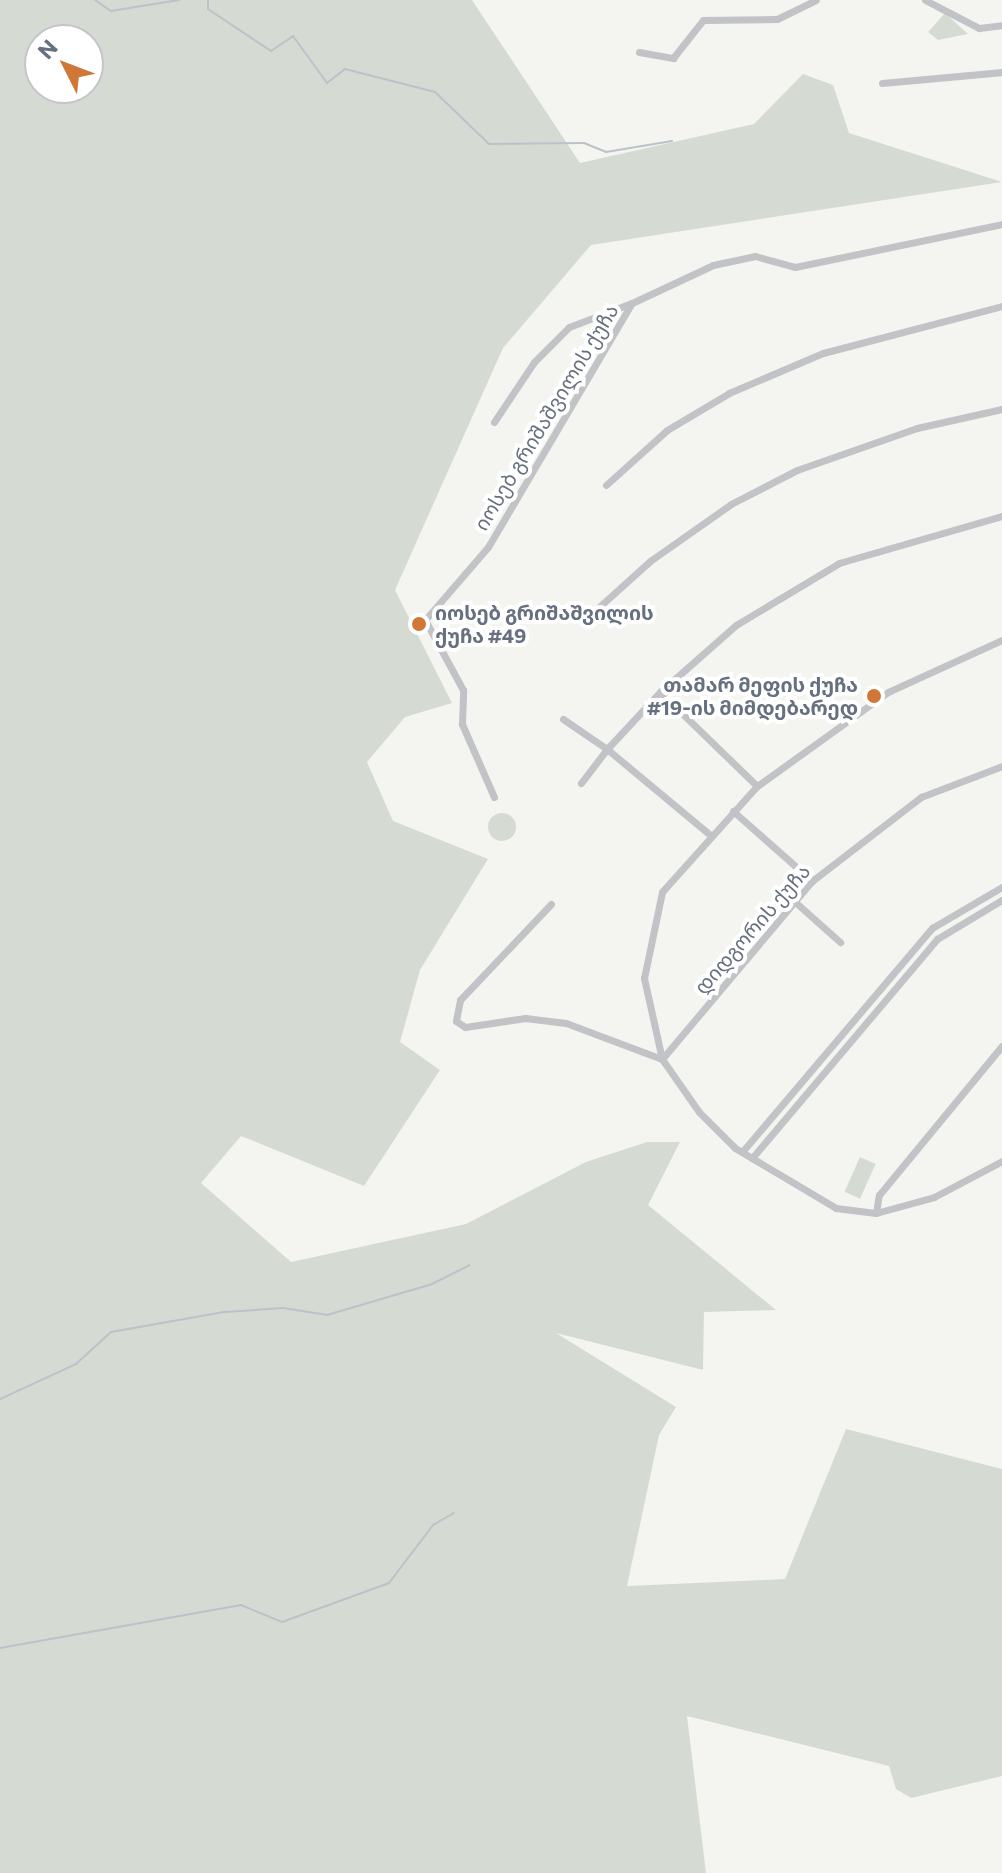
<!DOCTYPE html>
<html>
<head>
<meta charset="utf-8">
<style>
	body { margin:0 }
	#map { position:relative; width:1002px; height:1873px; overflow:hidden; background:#f4f5f1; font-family:Commissioner,"Noto Sans Georgian",sans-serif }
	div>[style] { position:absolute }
	.green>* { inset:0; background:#d5dbd3; transform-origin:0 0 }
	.round { border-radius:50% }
	.stream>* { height:2px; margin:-1px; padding:0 1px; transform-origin:1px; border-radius:1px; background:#bcc2c8 }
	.minor>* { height:7px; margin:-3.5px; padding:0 3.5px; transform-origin:3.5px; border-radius:3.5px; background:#c1c3c6 }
	.dots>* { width:22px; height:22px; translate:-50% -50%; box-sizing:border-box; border:4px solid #fff; border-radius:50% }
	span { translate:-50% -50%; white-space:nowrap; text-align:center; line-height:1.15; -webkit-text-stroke:8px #fff; paint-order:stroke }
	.street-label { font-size:20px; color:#67707f }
	.poi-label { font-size:20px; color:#67707f; font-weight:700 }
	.left { translate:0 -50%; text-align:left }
	.right { translate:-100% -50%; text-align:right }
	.north { position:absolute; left:24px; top:24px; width:80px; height:80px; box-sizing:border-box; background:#fff; border:2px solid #c2c6cc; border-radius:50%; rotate:312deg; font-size:22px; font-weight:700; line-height:32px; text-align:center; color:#67707f }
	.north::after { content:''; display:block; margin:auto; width:28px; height:36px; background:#d07636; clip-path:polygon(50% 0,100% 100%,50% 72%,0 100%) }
</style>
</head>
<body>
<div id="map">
	<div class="green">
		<i style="clip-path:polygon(evenodd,0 0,472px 0,580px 163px,754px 124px,803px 74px,833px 85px,849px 133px,1002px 182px,591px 245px,503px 348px,395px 590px,452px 703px,405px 717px,367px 762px,393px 821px,488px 859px,420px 970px,400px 1042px,440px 1070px,364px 1186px,241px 1136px,201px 1183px,291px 1262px,466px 1224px,586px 1162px,647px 1142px,680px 1142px,648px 1205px,776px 1310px,704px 1312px,703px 1370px,556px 1333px,676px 1407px,659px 1435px,627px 1586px,785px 1579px,846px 1429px,1002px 1469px,1002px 1776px,911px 1798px,896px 1789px,889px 1766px,687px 1716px,706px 1873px,0 1873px,0 0,40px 40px,88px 40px,88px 88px,40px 88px,40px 40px)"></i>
		<i style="clip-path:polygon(945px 13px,968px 34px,938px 40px,928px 32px)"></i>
		<i class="round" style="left:488px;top:813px;width:28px;height:28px"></i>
		<i style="left:860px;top:1157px;width:17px;height:38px;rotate:24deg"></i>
	</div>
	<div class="stream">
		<i style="left:95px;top:0;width:19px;rotate:35deg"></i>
		<i style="left:111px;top:11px;width:69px;rotate:-9.2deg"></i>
		<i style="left:208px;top:0;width:9px;rotate:90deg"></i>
		<i style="left:208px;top:9px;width:76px;rotate:33.7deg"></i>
		<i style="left:271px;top:51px;width:27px;rotate:-34deg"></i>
		<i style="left:293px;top:36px;width:58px;rotate:54.1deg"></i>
		<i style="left:327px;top:83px;width:23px;rotate:-38deg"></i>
		<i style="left:345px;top:69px;width:93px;rotate:14.3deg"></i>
		<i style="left:435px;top:92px;width:75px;rotate:43.9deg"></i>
		<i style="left:489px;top:144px;width:95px;rotate:-0.6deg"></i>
		<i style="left:584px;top:143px;width:24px;rotate:22deg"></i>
		<i style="left:606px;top:152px;width:67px;rotate:-9.5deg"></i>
		<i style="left:0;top:1399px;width:84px;rotate:-24.7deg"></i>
		<i style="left:76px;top:1364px;width:47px;rotate:-42.4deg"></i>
		<i style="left:111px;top:1332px;width:116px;rotate:-10deg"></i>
		<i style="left:225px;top:1312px;width:58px;rotate:-3.9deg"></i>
		<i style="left:283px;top:1308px;width:45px;rotate:9deg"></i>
		<i style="left:327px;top:1315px;width:109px;rotate:-16.4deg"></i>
		<i style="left:432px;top:1284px;width:42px;rotate:-26.6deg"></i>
		<i style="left:0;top:1648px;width:245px;rotate:-10.1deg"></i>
		<i style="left:241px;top:1605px;width:44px;rotate:22.5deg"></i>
		<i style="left:282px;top:1622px;width:114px;rotate:-20deg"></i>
		<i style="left:389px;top:1583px;width:73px;rotate:-52.8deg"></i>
		<i style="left:433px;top:1525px;width:24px;rotate:-30deg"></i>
	</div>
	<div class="minor">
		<i style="left:925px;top:0;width:61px;rotate:27.4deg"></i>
		<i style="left:979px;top:28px;width:23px;rotate:-7deg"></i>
		<i style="left:639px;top:52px;width:35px;rotate:10deg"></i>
		<i style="left:673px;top:58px;width:48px;rotate:-51.7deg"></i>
		<i style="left:703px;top:20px;width:74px;rotate:-0.8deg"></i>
		<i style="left:777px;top:19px;width:43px;rotate:-26deg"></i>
		<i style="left:882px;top:83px;width:121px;rotate:-5.2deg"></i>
		<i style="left:494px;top:422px;width:72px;rotate:-56.3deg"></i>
		<i style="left:534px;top:362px;width:49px;rotate:-45deg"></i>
		<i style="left:569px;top:327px;width:67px;rotate:-20.9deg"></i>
		<i style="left:606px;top:485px;width:82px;rotate:-42deg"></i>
		<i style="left:667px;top:430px;width:72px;rotate:-30.8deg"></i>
		<i style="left:729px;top:393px;width:102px;rotate:-23.1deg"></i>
		<i style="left:823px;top:353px;width:185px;rotate:-14.7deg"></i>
		<i style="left:589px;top:616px;width:82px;rotate:-42deg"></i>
		<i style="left:650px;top:561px;width:99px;rotate:-35.1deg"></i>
		<i style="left:731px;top:504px;width:74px;rotate:-27.3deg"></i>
		<i style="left:797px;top:470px;width:127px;rotate:-19.3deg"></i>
		<i style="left:917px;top:428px;width:87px;rotate:-12.6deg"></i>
		<i style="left:1002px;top:640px;width:125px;rotate:155.5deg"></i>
		<i style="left:888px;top:692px;width:161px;rotate:144.3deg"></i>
		<i style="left:757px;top:786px;width:142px;rotate:131.9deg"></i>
		<i style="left:662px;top:892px;width:88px;rotate:101.8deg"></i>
		<i style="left:644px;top:978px;width:83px;rotate:77.5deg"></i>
		<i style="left:662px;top:1059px;width:65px;rotate:55.1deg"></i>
		<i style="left:699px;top:1112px;width:51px;rotate:45deg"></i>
		<i style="left:735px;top:1148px;width:117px;rotate:30.7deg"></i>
		<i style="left:836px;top:1208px;width:40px;rotate:7.1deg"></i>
		<i style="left:876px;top:1213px;width:60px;rotate:-15.4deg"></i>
		<i style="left:934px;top:1197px;width:77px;rotate:-27.9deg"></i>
		<i style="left:660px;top:692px;width:135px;rotate:44.1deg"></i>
		<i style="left:563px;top:719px;width:53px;rotate:34.3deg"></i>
		<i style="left:607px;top:749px;width:43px;rotate:127.4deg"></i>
		<i style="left:494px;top:797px;width:80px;rotate:-113.7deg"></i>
		<i style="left:462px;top:724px;width:34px;rotate:-88deg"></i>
		<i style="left:463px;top:690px;width:80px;rotate:-118.5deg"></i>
		<i style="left:425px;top:620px;width:96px;rotate:-49.2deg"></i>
		<i style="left:488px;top:547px;width:283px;rotate:-59.5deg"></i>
		<i style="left:632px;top:303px;width:89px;rotate:-25.1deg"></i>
		<i style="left:713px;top:265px;width:43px;rotate:-12.1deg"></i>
		<i style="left:755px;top:256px;width:41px;rotate:15.4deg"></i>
		<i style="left:795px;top:267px;width:211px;rotate:-11.7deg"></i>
		<i style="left:733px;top:811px;width:106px;rotate:41.5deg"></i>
		<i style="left:709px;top:834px;width:133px;rotate:-140.2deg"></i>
		<i style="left:607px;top:749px;width:78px;rotate:-47.1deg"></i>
		<i style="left:660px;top:692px;width:101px;rotate:-41.4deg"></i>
		<i style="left:736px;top:625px;width:120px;rotate:-31deg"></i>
		<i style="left:839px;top:563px;width:170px;rotate:-16.1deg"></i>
		<i style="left:794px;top:901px;width:62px;rotate:41.7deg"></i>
		<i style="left:551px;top:904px;width:132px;rotate:133.5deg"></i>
		<i style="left:460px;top:1000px;width:21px;rotate:101deg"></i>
		<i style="left:456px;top:1021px;width:11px;rotate:34deg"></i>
		<i style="left:465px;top:1027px;width:61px;rotate:-8.5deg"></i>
		<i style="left:525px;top:1018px;width:41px;rotate:7deg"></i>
		<i style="left:566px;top:1023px;width:103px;rotate:20.6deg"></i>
		<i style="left:662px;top:1059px;width:233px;rotate:-49.9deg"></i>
		<i style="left:812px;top:881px;width:138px;rotate:-37.6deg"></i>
		<i style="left:921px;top:797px;width:87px;rotate:-20.9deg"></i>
		<i style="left:742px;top:1152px;width:294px;rotate:-49.7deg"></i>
		<i style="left:932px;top:928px;width:81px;rotate:-30.4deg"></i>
		<i style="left:752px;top:1158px;width:287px;rotate:-49.8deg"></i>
		<i style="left:937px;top:939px;width:76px;rotate:-31deg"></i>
		<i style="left:876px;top:1213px;width:18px;rotate:-81deg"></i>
		<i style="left:879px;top:1195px;width:193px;rotate:-50.5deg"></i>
	</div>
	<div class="dots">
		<i style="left:419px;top:624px;background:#d07636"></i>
		<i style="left:874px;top:696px;background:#d07636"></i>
	</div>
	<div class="street-label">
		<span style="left:546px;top:417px;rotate:-59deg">იოსებ გრიშაშვილის ქუჩა</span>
		<span style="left:752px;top:929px;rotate:-49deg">დიდგორის ქუჩა</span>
	</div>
	<div class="poi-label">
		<span class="left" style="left:435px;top:624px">იოსებ გრიშაშვილის<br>ქუჩა #49</span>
		<span class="right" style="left:858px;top:696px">თამარ მეფის ქუჩა<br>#19-ის მიმდებარედ</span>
	</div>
	<div class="north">N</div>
</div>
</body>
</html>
